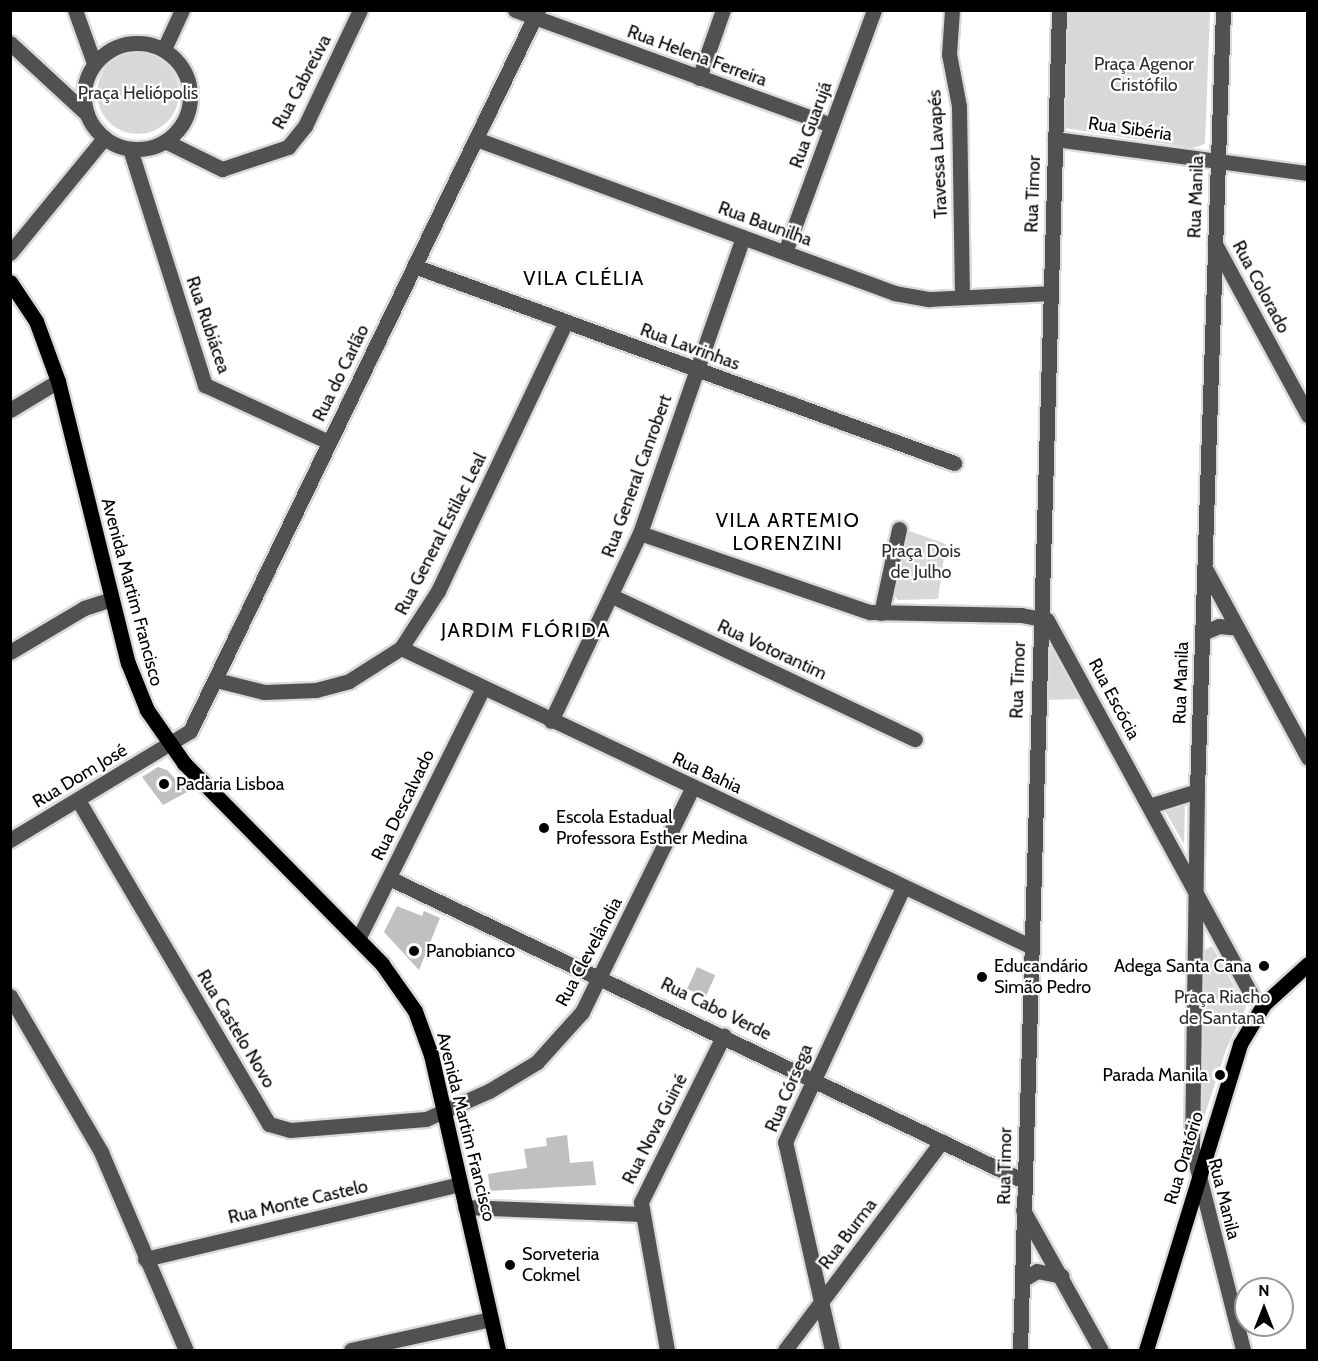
<!DOCTYPE html>
<html>
<head>
<meta charset="utf-8">
<style>
	body { margin:0 }
	#map { position:relative; width:1318px; height:1361px; overflow:hidden; background:#fff; font-family:Cabin,sans-serif }
	div>[style] { position:absolute }
	.green>* { inset:0; background:#d8d8d8 }
	.round { border-radius:50% }
	.building>* { inset:0; background:#c0c0c0; transform-origin:0 0 }
	.roads { filter:drop-shadow(2px 0 #dbdbdb) drop-shadow(-2px 0 #dbdbdb) drop-shadow(0 2px #dbdbdb) drop-shadow(0 -2px #dbdbdb) }
	.minor>* { height:15px; margin:-7.5px; padding:0 7.5px; transform-origin:7.5px; border-radius:7.5px; background:#515151 }
	.minor>.ring { margin:-7.5px; padding:0; box-sizing:content-box; background:none; border:15px solid #515151; border-radius:50% }
	.major>* { height:15px; margin:-7.5px; padding:0 7.5px; transform-origin:7.5px; border-radius:7.5px; background:#000 }
	.dots>* { width:16px; height:16px; translate:-50% -50%; box-sizing:border-box; border:3px solid #fff; border-radius:50% }
	span { translate:-50% -50%; white-space:nowrap; text-align:center; line-height:1.15; -webkit-text-stroke:4.5px #fff; paint-order:stroke }
	.street-label { font-size:18px; color:#000 }
	.park-label { font-size:18px; color:#2f2f2f }
	.poi-label { font-size:18px; color:#000 }
	.left { translate:0 -50%; text-align:left }
	.right { translate:-100% -50%; text-align:right }
	.neighbourhood-label { font-size:20px; color:#000; letter-spacing:1.5px }
	.frame { position:absolute; inset:0; border:12px solid #000; pointer-events:none }
	.north { position:absolute; left:1234px; top:1277px; width:60px; height:60px; box-sizing:border-box; background:#fff; border:2px solid #999; border-radius:50%; rotate:0deg; font-size:16px; font-weight:700; line-height:24px; text-align:center; color:#000 }
	.north::after { content:''; display:block; margin:auto; width:21px; height:27px; background:#000; clip-path:polygon(50% 0,100% 100%,50% 72%,0 100%) }
</style>
</head>
<body>
<div id="map">
	<div class="green">
		<i style="clip-path:polygon(1067px 11px,1210px 11px,1205px 144px,1192px 148px,1065px 128px)"></i>
		<i class="round" style="left:97px;top:52px;width:82px;height:82px"></i>
		<i style="clip-path:polygon(907px 530px,946px 544px,938px 599px,898px 600px,894px 595px)"></i>
		<i style="clip-path:polygon(1051px 645px,1052px 646px,1081px 699px,1045px 700px)"></i>
		<i style="clip-path:polygon(1185px 803px,1184px 844px,1164px 809px)"></i>
		<i style="clip-path:polygon(1212px 946px,1246px 1007px,1226px 1050px,1201px 1126px,1196px 1121px,1203px 951px)"></i>
	</div>
	<div class="building">
		<i style="clip-path:polygon(158px 767px,167px 770px,187px 792px,163px 805px,142px 777px)"></i>
		<i style="clip-path:polygon(397px 906px,422px 916px,424px 911px,440px 918px,419px 970px,384px 932px)"></i>
		<i style="left:697px;top:967px;width:20px;height:24px;rotate:24deg"></i>
		<i style="clip-path:polygon(567px 1135px,570px 1163px,593px 1161px,596px 1185px,490px 1191px,488px 1174px,527px 1168px,524px 1149px,547px 1146px,546px 1138px)"></i>
	</div>
	<div class="roads">
		<div class="minor">
			<i style="left:75px;top:10px;width:56px;rotate:70.3deg"></i>
			<i style="left:515px;top:10px;width:336px;rotate:20deg"></i>
			<i style="left:952px;top:10px;width:44px;rotate:93.9deg"></i>
			<i style="left:949px;top:54px;width:53px;rotate:79.1deg"></i>
			<i style="left:959px;top:106px;width:190px;rotate:89.1deg"></i>
			<i style="left:1223px;top:10px;width:781px;rotate:91.91deg"></i>
			<i style="left:1197px;top:791px;width:357px;rotate:90.8deg"></i>
			<i style="left:1192px;top:1148px;width:208px;rotate:75.8deg"></i>
			<i class="ring" style="left:84px;top:43px;width:91px;height:91px"></i>
			<i style="left:10px;top:43px;width:105px;rotate:42.7deg"></i>
			<i style="left:164px;top:49px;width:43px;rotate:-65.2deg"></i>
			<i style="left:699px;top:78px;width:72px;rotate:-70.6deg"></i>
			<i style="left:476px;top:139px;width:445px;rotate:20.2deg"></i>
			<i style="left:894px;top:293px;width:36px;rotate:10deg"></i>
			<i style="left:929px;top:299px;width:121px;rotate:-2.8deg"></i>
			<i style="left:1055px;top:139px;width:255px;rotate:7.7deg"></i>
			<i style="left:165px;top:141px;width:64px;rotate:26.2deg"></i>
			<i style="left:222px;top:169px;width:70px;rotate:-18.4deg"></i>
			<i style="left:288px;top:147px;width:27px;rotate:-51deg"></i>
			<i style="left:305px;top:126px;width:128px;rotate:-64.6deg"></i>
			<i style="left:130px;top:149px;width:248px;rotate:72.4deg"></i>
			<i style="left:205px;top:385px;width:136px;rotate:24.7deg"></i>
			<i style="left:1215px;top:244px;width:195px;rotate:61.5deg"></i>
			<i style="left:785px;top:252px;width:258px;rotate:-69.8deg"></i>
			<i style="left:10px;top:253px;width:149px;rotate:-50.7deg"></i>
			<i style="left:414px;top:266px;width:575px;rotate:20.04deg"></i>
			<i style="left:10px;top:410px;width:56px;rotate:-31.1deg"></i>
			<i style="left:640px;top:533px;width:243px;rotate:19deg"></i>
			<i style="left:870px;top:612px;width:151px;rotate:1.1deg"></i>
			<i style="left:1021px;top:615px;width:26px;rotate:11deg"></i>
			<i style="left:1047px;top:620px;width:428px;rotate:61.4deg"></i>
			<i style="left:1205px;top:568px;width:216px;rotate:61.5deg"></i>
			<i style="left:612px;top:596px;width:335px;rotate:25.3deg"></i>
			<i style="left:881px;top:613px;width:86px;rotate:-77.9deg"></i>
			<i style="left:1203px;top:633px;width:17px;rotate:-24deg"></i>
			<i style="left:1219px;top:626px;width:18px;rotate:6deg"></i>
			<i style="left:401px;top:648px;width:696px;rotate:25.35deg"></i>
			<i style="left:10px;top:652px;width:86px;rotate:-30.7deg"></i>
			<i style="left:84px;top:608px;width:28px;rotate:-18deg"></i>
			<i style="left:216px;top:680px;width:49px;rotate:14deg"></i>
			<i style="left:264px;top:692px;width:52px;rotate:-2.2deg"></i>
			<i style="left:316px;top:690px;width:34px;rotate:-15deg"></i>
			<i style="left:349px;top:681px;width:62px;rotate:-32.4deg"></i>
			<i style="left:401px;top:648px;width:68px;rotate:-57deg"></i>
			<i style="left:438px;top:591px;width:298px;rotate:-64.6deg"></i>
			<i style="left:551px;top:721px;width:208px;rotate:-64.7deg"></i>
			<i style="left:640px;top:533px;width:313px;rotate:-70.8deg"></i>
			<i style="left:78px;top:800px;width:376px;rotate:59.5deg"></i>
			<i style="left:269px;top:1124px;width:22px;rotate:16deg"></i>
			<i style="left:290px;top:1130px;width:136px;rotate:-4.6deg"></i>
			<i style="left:426px;top:1119px;width:69px;rotate:-24deg"></i>
			<i style="left:489px;top:1091px;width:56px;rotate:-31.1deg"></i>
			<i style="left:537px;top:1062px;width:67px;rotate:-48deg"></i>
			<i style="left:582px;top:1012px;width:250px;rotate:-63.8deg"></i>
			<i style="left:1149px;top:806px;width:50px;rotate:-17.4deg"></i>
			<i style="left:10px;top:840px;width:210px;rotate:-31.2deg"></i>
			<i style="left:190px;top:731px;width:801px;rotate:-64.24deg"></i>
			<i style="left:389px;top:878px;width:704px;rotate:25.51deg"></i>
			<i style="left:358px;top:939px;width:280px;rotate:-63.5deg"></i>
			<i style="left:10px;top:996px;width:181px;rotate:59.7deg"></i>
			<i style="left:101px;top:1152px;width:215px;rotate:66.8deg"></i>
			<i style="left:465px;top:1207px;width:175px;rotate:2.3deg"></i>
			<i style="left:1023px;top:1210px;width:160px;rotate:60.9deg"></i>
			<i style="left:145px;top:1259px;width:324px;rotate:-13.4deg"></i>
			<i style="left:1022px;top:1280px;width:17px;rotate:-31deg"></i>
			<i style="left:1037px;top:1271px;width:25px;rotate:11deg"></i>
			<i style="left:351px;top:1350px;width:143px;rotate:-12.5deg"></i>
			<i style="left:667px;top:1350px;width:150px;rotate:-100deg"></i>
			<i style="left:641px;top:1202px;width:186px;rotate:-63.6deg"></i>
			<i style="left:785px;top:1350px;width:261px;rotate:-53.1deg"></i>
			<i style="left:832px;top:1350px;width:213px;rotate:-102.7deg"></i>
			<i style="left:785px;top:1142px;width:280px;rotate:-65.1deg"></i>
			<i style="left:1020px;top:1350px;width:1341px;rotate:-88.33deg"></i>
		</div>
		<div class="major">
			<i style="left:10px;top:282px;width:47px;rotate:56.3deg"></i>
			<i style="left:36px;top:321px;width:64px;rotate:69.9deg"></i>
			<i style="left:58px;top:381px;width:291px;rotate:76.1deg"></i>
			<i style="left:128px;top:663px;width:51px;rotate:68deg"></i>
			<i style="left:147px;top:710px;width:65px;rotate:55.1deg"></i>
			<i style="left:184px;top:763px;width:282px;rotate:45.4deg"></i>
			<i style="left:382px;top:964px;width:57px;rotate:54.9deg"></i>
			<i style="left:415px;top:1011px;width:47px;rotate:70deg"></i>
			<i style="left:431px;top:1055px;width:303px;rotate:77.2deg"></i>
			<i style="left:1146px;top:1350px;width:320px;rotate:-72.9deg"></i>
			<i style="left:1240px;top:1044px;width:47px;rotate:-59deg"></i>
			<i style="left:1264px;top:1004px;width:59px;rotate:-42.3deg"></i>
		</div>
	</div>
	<div class="dots">
		<i style="left:164px;top:784px;background:#000"></i>
		<i style="left:544px;top:828px;background:#000"></i>
		<i style="left:414px;top:951px;background:#000"></i>
		<i style="left:1264px;top:966px;background:#000"></i>
		<i style="left:982px;top:977px;background:#000"></i>
		<i style="left:1220px;top:1075px;background:#000"></i>
		<i style="left:510px;top:1265px;background:#000"></i>
	</div>
	<div class="street-label">
		<span style="left:697px;top:56px;rotate:20deg">Rua Helena Ferreira</span>
		<span style="left:302px;top:82px;rotate:-62deg">Rua Cabreúva</span>
		<span style="left:811px;top:125px;rotate:-70deg">Rua Guarujá</span>
		<span style="left:1130px;top:129px;rotate:8deg">Rua Sibéria</span>
		<span style="left:938px;top:154px;rotate:-93deg">Travessa Lavapés</span>
		<span style="left:1033px;top:194px;rotate:-88deg">Rua Timor</span>
		<span style="left:1196px;top:197px;rotate:-88deg">Rua Manila</span>
		<span style="left:765px;top:224px;rotate:20deg">Rua Baunilha</span>
		<span style="left:1261px;top:287px;rotate:62deg">Rua Colorado</span>
		<span style="left:208px;top:325px;rotate:71deg">Rua Rubiácea</span>
		<span style="left:690px;top:347px;rotate:20deg">Rua Lavrinhas</span>
		<span style="left:341px;top:373px;rotate:-64deg">Rua do Carlão</span>
		<span style="left:637px;top:476px;rotate:-70deg">Rua General Canrobert</span>
		<span style="left:441px;top:534px;rotate:-63deg">Rua General Estilac Leal</span>
		<span style="left:132px;top:592px;rotate:75deg">Avenida Martim Francisco</span>
		<span style="left:772px;top:650px;rotate:25deg">Rua Votorantim</span>
		<span style="left:1018px;top:680px;rotate:-88deg">Rua Timor</span>
		<span style="left:1181px;top:683px;rotate:-88deg">Rua Manila</span>
		<span style="left:1114px;top:699px;rotate:62deg">Rua Escócia</span>
		<span style="left:707px;top:773px;rotate:25deg">Rua Bahia</span>
		<span style="left:80px;top:776px;rotate:-31deg">Rua Dom José</span>
		<span style="left:403px;top:805px;rotate:-64deg">Rua Descalvado</span>
		<span style="left:589px;top:952px;rotate:-62deg">Rua Clevelândia</span>
		<span style="left:716px;top:1009px;rotate:26deg">Rua Cabo Verde</span>
		<span style="left:236px;top:1029px;rotate:59deg">Rua Castelo Novo</span>
		<span style="left:789px;top:1088px;rotate:-67deg">Rua Córsega</span>
		<span style="left:466px;top:1127px;rotate:76deg">Avenida Martim Francisco</span>
		<span style="left:655px;top:1129px;rotate:-63deg">Rua Nova Guiné</span>
		<span style="left:1184px;top:1158px;rotate:-73deg">Rua Oratório</span>
		<span style="left:1005px;top:1166px;rotate:-89deg">Rua Timor</span>
		<span style="left:1224px;top:1199px;rotate:76deg">Rua Manila</span>
		<span style="left:298px;top:1202px;rotate:-13deg">Rua Monte Castelo</span>
		<span style="left:848px;top:1234px;rotate:-53deg">Rua Burma</span>
	</div>
	<div class="park-label">
		<span style="left:1144px;top:75px">Praça Agenor<br>Cristófilo</span>
		<span style="left:138px;top:93px">Praça Heliópolis</span>
		<span style="left:921px;top:562px">Praça Dois<br>de Julho</span>
		<span style="left:1222px;top:1008px">Praça Riacho<br>de Santana</span>
	</div>
	<div class="poi-label">
		<span class="left" style="left:176px;top:784px">Padaria Lisboa</span>
		<span class="left" style="left:556px;top:828px">Escola Estadual<br>Professora Esther Medina</span>
		<span class="left" style="left:426px;top:951px">Panobianco</span>
		<span class="right" style="left:1252px;top:966px">Adega Santa Cana</span>
		<span class="left" style="left:994px;top:977px">Educandário<br>Simão Pedro</span>
		<span class="right" style="left:1208px;top:1075px">Parada Manila</span>
		<span class="left" style="left:522px;top:1265px">Sorveteria<br>Cokmel</span>
	</div>
	<div class="neighbourhood-label">
		<span style="left:584px;top:278px">VILA CLÉLIA</span>
		<span style="left:788px;top:532px">VILA ARTEMIO<br>LORENZINI</span>
		<span style="left:526px;top:630px">JARDIM FLÓRIDA</span>
	</div>
	<div class="frame"></div>
	<div class="north">N</div>
</div>
</body>
</html>
